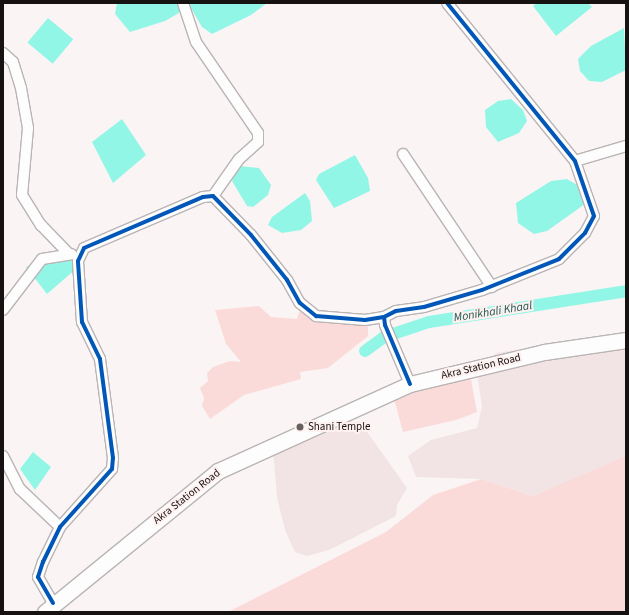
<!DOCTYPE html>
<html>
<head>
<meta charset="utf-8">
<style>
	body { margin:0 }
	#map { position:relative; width:629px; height:615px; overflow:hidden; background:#faf4f4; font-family:"Source Sans 3",sans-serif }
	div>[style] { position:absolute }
	.built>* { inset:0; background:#f2e4e4 }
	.green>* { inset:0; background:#fbdbda }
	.water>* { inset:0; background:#92f6e7; transform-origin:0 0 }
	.canal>* { height:12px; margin:-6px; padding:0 6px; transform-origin:6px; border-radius:6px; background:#92f6e7 }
	.roads { filter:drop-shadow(1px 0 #bab4b4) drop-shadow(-1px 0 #bab4b4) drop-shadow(0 1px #bab4b4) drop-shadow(0 -1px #bab4b4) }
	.minor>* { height:10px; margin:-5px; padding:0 5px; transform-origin:5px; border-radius:5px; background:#fefdfd }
	.secondary>* { height:15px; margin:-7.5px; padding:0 7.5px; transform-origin:7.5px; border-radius:7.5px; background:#fefdfd }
	.cycleway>* { height:4px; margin:-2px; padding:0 2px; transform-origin:2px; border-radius:2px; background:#0057b8 }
	.dots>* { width:11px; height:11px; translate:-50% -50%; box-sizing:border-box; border:2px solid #fef1f0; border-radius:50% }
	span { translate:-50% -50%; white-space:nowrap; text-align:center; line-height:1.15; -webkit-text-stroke:4px #fef1f0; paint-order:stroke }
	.street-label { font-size:11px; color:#171212 }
	.poi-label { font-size:11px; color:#171212 }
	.left { translate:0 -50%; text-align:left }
	.water-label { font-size:12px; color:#18554d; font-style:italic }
	.frame { position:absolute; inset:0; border:4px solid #171212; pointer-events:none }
</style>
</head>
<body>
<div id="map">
	<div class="built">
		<i style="clip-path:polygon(626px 333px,626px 456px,623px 460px,533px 496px,481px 479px,416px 477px,408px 456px,431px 440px,477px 428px,482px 407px,476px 366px,497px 353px)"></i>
		<i style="clip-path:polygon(342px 417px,365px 429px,407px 488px,397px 505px,396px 516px,329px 550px,307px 556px,295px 552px,285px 530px,277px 497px,273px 449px)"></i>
	</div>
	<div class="green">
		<i style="clip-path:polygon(259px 306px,271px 317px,297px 319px,299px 312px,305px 311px,317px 323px,360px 323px,368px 327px,368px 336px,328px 368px,300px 372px,301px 379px,244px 395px,210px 419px,202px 406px,204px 398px,200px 388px,208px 381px,207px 373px,213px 367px,230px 361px,241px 362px,226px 344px,215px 310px)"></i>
		<i style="clip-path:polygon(468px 363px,477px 412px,456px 420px,403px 432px,394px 399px)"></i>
		<i style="clip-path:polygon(626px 456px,626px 612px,228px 612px,386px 532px,433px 495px,481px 479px,533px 496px)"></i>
	</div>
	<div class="water">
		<i style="clip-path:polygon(117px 3px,180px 3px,179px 13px,165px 21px,130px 32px,115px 14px)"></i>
		<i style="clip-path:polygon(188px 3px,267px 3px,251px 15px,212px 34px,202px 27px)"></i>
		<i style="clip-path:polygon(537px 3px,588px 3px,592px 7px,556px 36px,533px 6px)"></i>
		<i style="left:48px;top:18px;width:33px;height:32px;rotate:40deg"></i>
		<i style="clip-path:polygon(624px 28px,626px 70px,602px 82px,589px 81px,580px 71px,578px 59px,591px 46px)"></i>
		<i style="clip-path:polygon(511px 99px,523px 110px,527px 121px,519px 133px,498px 142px,486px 127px,485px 110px,498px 101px)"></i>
		<i style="clip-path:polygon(122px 119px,146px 155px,113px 183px,92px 142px)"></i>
		<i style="clip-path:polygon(355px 155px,368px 178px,370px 191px,334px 208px,316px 180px,319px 174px)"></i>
		<i style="clip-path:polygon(239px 166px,259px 168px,271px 185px,268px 195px,253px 207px,247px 206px,232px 181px)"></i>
		<i style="clip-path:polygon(567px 179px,579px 186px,585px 204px,547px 231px,534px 234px,518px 223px,516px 203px,551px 181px)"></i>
		<i style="clip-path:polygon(305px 193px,310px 201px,312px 221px,301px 230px,282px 233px,268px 225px,272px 217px)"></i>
		<i style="clip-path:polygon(65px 248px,77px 268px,47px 294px,26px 267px)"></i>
		<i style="clip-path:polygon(33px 452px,51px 467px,35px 490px,20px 469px)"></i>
	</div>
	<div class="canal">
		<i style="left:365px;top:351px;width:24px;rotate:-36deg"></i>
		<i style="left:384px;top:337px;width:47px;rotate:-18.4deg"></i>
		<i style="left:429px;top:322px;width:199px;rotate:-8.9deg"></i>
	</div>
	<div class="roads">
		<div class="minor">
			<i style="left:183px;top:3px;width:41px;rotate:71.6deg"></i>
			<i style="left:196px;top:42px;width:110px;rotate:55.7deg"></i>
			<i style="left:258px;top:133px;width:9px;rotate:90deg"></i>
			<i style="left:258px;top:142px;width:25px;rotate:138deg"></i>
			<i style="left:239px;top:159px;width:45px;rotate:125.1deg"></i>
			<i style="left:3px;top:53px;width:13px;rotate:42deg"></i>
			<i style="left:13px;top:62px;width:27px;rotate:73deg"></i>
			<i style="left:21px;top:88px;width:41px;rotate:80.1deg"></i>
			<i style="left:28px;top:128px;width:67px;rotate:95.1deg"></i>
			<i style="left:22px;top:195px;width:36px;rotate:58deg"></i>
			<i style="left:41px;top:225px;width:40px;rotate:46deg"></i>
			<i style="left:403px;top:154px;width:160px;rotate:56.2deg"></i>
			<i style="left:575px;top:161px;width:53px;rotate:-16.4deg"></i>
			<i style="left:3px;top:310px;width:64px;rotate:-52.6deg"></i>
			<i style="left:42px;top:259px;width:30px;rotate:-9deg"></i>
			<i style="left:410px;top:384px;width:64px;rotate:-113deg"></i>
			<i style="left:385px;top:325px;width:8px;rotate:-97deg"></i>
			<i style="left:384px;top:317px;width:13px;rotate:-27deg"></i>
			<i style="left:396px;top:311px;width:28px;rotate:-8deg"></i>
			<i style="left:424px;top:307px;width:60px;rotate:-16.3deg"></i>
			<i style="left:482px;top:290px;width:83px;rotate:-21.9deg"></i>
			<i style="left:559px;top:259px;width:37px;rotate:-45deg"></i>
			<i style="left:585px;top:233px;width:19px;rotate:-62deg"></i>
			<i style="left:594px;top:216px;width:58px;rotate:-109.1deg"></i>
			<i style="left:575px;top:161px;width:203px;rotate:-129deg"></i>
			<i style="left:3px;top:456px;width:37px;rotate:63deg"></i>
			<i style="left:20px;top:489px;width:55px;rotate:43.5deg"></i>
			<i style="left:53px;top:603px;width:30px;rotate:-120deg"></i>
			<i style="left:38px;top:577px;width:16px;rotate:-72deg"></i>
			<i style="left:43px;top:562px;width:39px;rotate:-64deg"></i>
			<i style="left:60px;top:527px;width:78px;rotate:-48.1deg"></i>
			<i style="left:112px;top:469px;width:11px;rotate:-85deg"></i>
			<i style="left:113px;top:458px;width:100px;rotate:-97.5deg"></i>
			<i style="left:100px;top:359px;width:41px;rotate:-115.9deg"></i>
			<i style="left:82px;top:322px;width:61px;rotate:-93.8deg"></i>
			<i style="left:78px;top:261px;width:14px;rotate:-65deg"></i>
			<i style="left:84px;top:248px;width:129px;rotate:-23.2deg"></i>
			<i style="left:203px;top:197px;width:10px;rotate:-6deg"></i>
			<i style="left:213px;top:196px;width:54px;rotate:45.7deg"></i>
			<i style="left:251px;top:235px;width:58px;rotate:51.3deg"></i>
			<i style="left:287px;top:280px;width:26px;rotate:61deg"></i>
			<i style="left:300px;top:303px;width:21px;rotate:39deg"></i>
			<i style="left:316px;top:316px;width:49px;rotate:4.7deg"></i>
			<i style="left:365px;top:320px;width:19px;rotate:-9deg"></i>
		</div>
		<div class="secondary">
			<i style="left:45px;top:612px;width:223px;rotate:-39.2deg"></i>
			<i style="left:218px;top:471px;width:211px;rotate:-24.4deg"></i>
			<i style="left:410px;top:384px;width:138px;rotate:-13.4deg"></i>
			<i style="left:544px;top:352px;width:83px;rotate:-8.3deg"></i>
		</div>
	</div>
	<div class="cycleway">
		<i style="left:410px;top:384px;width:64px;rotate:-113deg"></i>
		<i style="left:385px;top:325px;width:8px;rotate:-97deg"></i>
		<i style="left:384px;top:317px;width:13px;rotate:-27deg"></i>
		<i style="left:396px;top:311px;width:28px;rotate:-8deg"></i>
		<i style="left:424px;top:307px;width:60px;rotate:-16.3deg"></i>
		<i style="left:482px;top:290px;width:83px;rotate:-21.9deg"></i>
		<i style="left:559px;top:259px;width:37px;rotate:-45deg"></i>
		<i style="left:585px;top:233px;width:19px;rotate:-62deg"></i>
		<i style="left:594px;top:216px;width:58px;rotate:-109.1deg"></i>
		<i style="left:575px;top:161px;width:203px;rotate:-129deg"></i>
		<i style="left:53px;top:603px;width:30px;rotate:-120deg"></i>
		<i style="left:38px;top:577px;width:16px;rotate:-72deg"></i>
		<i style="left:43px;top:562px;width:39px;rotate:-64deg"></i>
		<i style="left:60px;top:527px;width:78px;rotate:-48.1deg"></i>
		<i style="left:112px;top:469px;width:11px;rotate:-85deg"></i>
		<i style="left:113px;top:458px;width:100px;rotate:-97.5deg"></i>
		<i style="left:100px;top:359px;width:41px;rotate:-115.9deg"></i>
		<i style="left:82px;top:322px;width:61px;rotate:-93.8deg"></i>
		<i style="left:78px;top:261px;width:14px;rotate:-65deg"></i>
		<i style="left:84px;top:248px;width:129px;rotate:-23.2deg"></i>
		<i style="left:203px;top:197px;width:10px;rotate:-6deg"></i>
		<i style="left:213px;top:196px;width:54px;rotate:45.7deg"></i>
		<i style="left:251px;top:235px;width:58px;rotate:51.3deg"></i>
		<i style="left:287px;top:280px;width:26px;rotate:61deg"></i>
		<i style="left:300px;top:303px;width:21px;rotate:39deg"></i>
		<i style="left:316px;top:316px;width:49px;rotate:4.7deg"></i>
		<i style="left:365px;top:320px;width:19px;rotate:-9deg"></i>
	</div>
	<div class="dots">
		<i style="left:300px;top:427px;background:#666161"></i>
	</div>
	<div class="street-label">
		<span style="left:481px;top:367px;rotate:-13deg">Akra Station Road</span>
		<span style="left:187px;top:497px;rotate:-38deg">Akra Station Road</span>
	</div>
	<div class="poi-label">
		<span class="left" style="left:308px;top:427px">Shani Temple</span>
	</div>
	<div class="water-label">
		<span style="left:493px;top:312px;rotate:-9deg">Monikhali Khaal</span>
	</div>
	<div class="frame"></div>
</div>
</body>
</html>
